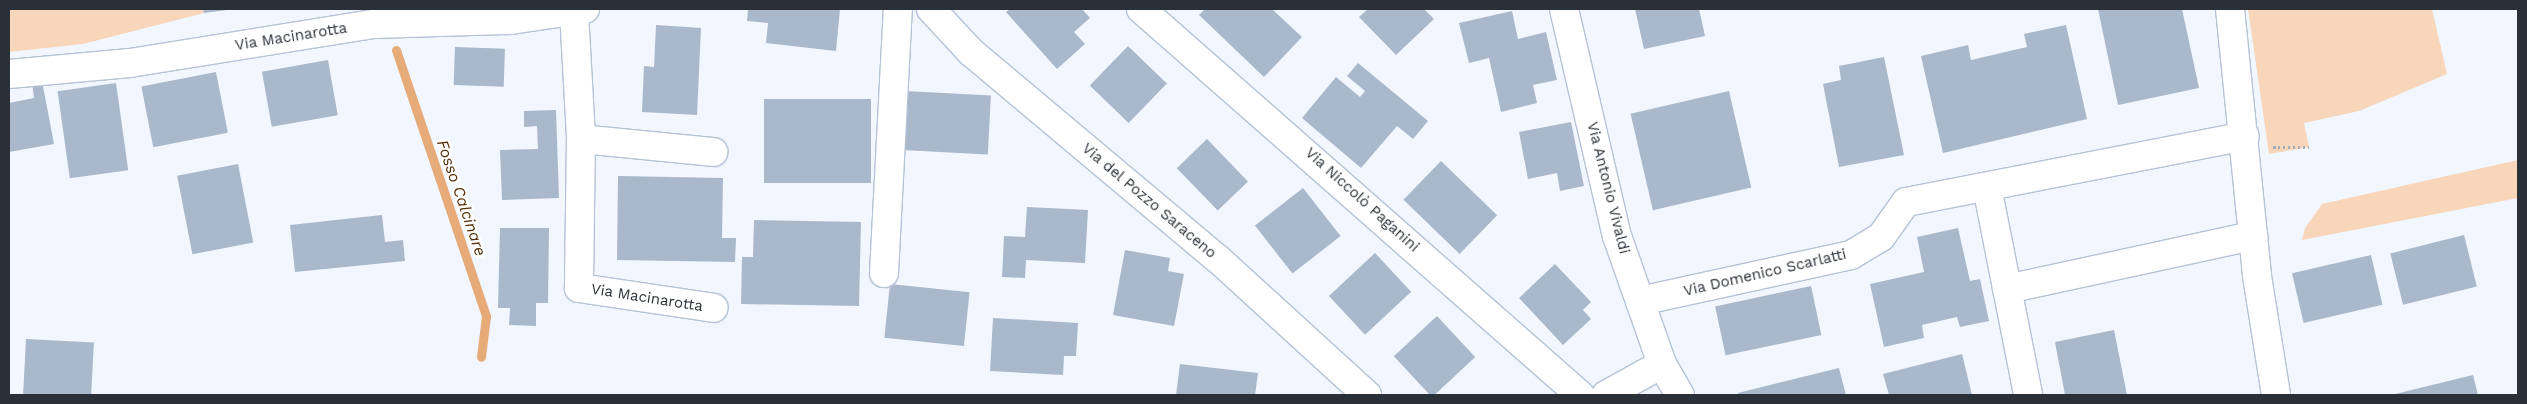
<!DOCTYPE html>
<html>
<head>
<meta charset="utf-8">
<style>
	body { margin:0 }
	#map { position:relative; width:2527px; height:404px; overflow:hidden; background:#f1f6ff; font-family:"Work Sans",sans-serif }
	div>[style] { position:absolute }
	.green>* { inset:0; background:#f8d6ba }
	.stream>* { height:9px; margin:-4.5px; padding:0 4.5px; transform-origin:4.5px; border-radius:4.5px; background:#e6ab79 }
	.building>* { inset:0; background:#aab8cb; transform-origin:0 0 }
	.path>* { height:3px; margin-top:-1.5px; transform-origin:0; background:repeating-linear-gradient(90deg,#a9aeb6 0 2.5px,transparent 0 5px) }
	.roads { filter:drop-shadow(1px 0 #b5c3d7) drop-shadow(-1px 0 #b5c3d7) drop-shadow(0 1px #b5c3d7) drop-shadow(0 -1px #b5c3d7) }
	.minor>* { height:28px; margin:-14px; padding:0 14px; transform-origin:14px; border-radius:14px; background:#fff }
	span { translate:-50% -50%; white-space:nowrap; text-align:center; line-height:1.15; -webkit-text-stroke:5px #fff; paint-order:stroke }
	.street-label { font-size:15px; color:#2a3037 }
	.water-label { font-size:16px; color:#552f06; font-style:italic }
	.frame { position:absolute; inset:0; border:10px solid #2a3037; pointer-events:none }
</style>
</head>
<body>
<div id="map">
	<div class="green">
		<i style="clip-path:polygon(9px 9px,203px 9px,204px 13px,83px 44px,9px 52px)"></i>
		<i style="clip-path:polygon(2248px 9px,2432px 9px,2447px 74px,2359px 111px,2304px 123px,2309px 147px,2269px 154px)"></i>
		<i style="clip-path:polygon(2518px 160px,2518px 198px,2302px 240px,2305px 228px,2322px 204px)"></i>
	</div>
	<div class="stream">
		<i style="left:396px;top:50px;width:281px;rotate:71.3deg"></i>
		<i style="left:486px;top:316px;width:41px;rotate:97deg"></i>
	</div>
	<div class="building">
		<i style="clip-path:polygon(203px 9px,227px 9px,227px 10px,204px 13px)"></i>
		<i style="clip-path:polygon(748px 9px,840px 9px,836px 51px,766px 43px,768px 23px,747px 21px)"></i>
		<i style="clip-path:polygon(1010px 9px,1082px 9px,1090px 18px,1074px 32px,1085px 44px,1057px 69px,1006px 12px)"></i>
		<i style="clip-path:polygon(1205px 9px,1272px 9px,1302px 37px,1264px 77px,1199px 15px)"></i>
		<i style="clip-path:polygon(1368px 9px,1424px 9px,1434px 19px,1396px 55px,1359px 17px)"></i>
		<i style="clip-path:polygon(1635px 9px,1699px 9px,1705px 36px,1644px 49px)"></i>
		<i style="clip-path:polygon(2098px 9px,2182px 9px,2199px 88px,2118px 105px)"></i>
		<i style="clip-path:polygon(1512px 11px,1518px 39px,1546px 32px,1557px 80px,1533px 85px,1537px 103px,1501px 112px,1489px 58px,1469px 63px,1459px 23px)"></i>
		<i style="clip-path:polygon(656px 25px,701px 28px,697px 115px,642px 112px,644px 66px,654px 67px)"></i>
		<i style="clip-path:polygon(2066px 25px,2087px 119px,1943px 153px,1921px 56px,1968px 45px,1971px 60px,2027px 47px,2024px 34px)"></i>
		<i style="left:1128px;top:46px;width:54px;height:55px;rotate:44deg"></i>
		<i style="left:455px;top:47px;width:50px;height:38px;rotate:2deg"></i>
		<i style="clip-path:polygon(1884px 57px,1904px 155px,1839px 167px,1823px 84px,1841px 80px,1839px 66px)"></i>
		<i style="left:328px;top:60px;width:56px;height:67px;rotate:80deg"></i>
		<i style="clip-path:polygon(1358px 63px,1428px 121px,1413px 139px,1397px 126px,1361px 168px,1302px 118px,1336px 77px,1360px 97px,1365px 91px,1347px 76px)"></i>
		<i style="left:216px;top:72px;width:62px;height:76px;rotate:79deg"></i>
		<i style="clip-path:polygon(42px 81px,54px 144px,9px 152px,9px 103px,34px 98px,32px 83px)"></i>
		<i style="left:116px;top:83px;width:88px;height:59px;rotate:82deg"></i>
		<i style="left:905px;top:91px;width:86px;height:59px;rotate:3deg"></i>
		<i style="left:1729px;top:91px;width:99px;height:101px;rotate:77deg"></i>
		<i style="left:764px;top:99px;width:107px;height:84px"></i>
		<i style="clip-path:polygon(556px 110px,559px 198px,502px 200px,500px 150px,538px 149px,537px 126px,524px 127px,524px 111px)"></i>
		<i style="clip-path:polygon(1571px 122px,1584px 186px,1560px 191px,1557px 173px,1528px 179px,1519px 132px)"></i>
		<i style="left:1207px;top:139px;width:59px;height:42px;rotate:46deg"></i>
		<i style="left:1441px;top:161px;width:78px;height:54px;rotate:44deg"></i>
		<i style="left:238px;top:164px;width:80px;height:62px;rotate:79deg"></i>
		<i style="clip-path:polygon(618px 176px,723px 178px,722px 238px,736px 238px,735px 262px,617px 260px)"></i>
		<i style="left:1303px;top:188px;width:61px;height:61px;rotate:52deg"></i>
		<i style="clip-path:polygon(1027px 207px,1088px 210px,1085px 263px,1026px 260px,1025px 278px,1002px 277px,1004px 236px,1025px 237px)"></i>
		<i style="clip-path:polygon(382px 215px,385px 242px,403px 240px,405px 261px,295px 272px,290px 225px)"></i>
		<i style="clip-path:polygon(754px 220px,861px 222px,859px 306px,741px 304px,742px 257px,753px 257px)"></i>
		<i style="clip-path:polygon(500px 228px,549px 228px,548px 303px,536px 303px,536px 326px,509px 325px,510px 308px,498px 308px)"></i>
		<i style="clip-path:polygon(1958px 228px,1970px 281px,1980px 279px,1989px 321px,1960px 327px,1957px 317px,1922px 325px,1924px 338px,1884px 347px,1870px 284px,1924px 272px,1917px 237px)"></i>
		<i style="left:2464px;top:235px;width:53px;height:76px;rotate:76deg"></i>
		<i style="clip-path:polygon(1125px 250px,1170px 258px,1168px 271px,1184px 274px,1174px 326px,1113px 315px)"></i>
		<i style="left:1375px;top:253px;width:53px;height:63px;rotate:47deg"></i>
		<i style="left:2371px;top:255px;width:51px;height:81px;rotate:77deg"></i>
		<i style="clip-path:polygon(1555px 264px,1591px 302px,1583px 310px,1591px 319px,1563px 345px,1519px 298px)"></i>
		<i style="left:890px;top:284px;width:80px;height:54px;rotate:6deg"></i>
		<i style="left:1811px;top:286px;width:50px;height:98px;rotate:78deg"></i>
		<i style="left:1437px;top:316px;width:56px;height:59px;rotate:47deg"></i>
		<i style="clip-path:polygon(993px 318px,1078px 323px,1076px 356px,1064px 356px,1063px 375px,990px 371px)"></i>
		<i style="clip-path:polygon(2114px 330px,2127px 395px,2065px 395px,2055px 342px)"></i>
		<i style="left:26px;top:339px;width:68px;height:56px;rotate:3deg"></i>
		<i style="clip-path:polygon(1962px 354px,1972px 395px,1889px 395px,1883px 374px)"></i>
		<i style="clip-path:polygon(1180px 364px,1258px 373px,1255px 395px,1176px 395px)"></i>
		<i style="clip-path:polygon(1839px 368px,1846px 395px,1738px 395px,1738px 393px)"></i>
		<i style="clip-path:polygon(2473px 375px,2478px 395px,2391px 395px)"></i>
	</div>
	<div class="path">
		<i style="left:2273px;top:147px;width:36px"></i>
	</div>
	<div class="roads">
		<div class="minor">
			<i style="left:931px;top:9px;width:59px;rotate:47.1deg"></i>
			<i style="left:971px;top:52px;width:322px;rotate:40deg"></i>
			<i style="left:1218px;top:259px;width:202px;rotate:42.4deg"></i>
			<i style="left:1141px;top:9px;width:585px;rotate:41.32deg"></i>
			<i style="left:1564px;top:9px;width:233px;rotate:76.9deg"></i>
			<i style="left:1617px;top:236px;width:136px;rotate:70.6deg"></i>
			<i style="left:1662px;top:364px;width:36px;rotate:60deg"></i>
			<i style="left:2230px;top:9px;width:268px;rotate:84.2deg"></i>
			<i style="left:2257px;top:276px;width:121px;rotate:80.9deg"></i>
			<i style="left:574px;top:12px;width:127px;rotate:86.8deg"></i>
			<i style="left:581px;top:139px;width:149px;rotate:90.8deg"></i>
			<i style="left:579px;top:288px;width:136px;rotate:8.4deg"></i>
			<i style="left:9px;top:74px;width:121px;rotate:-5.2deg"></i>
			<i style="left:130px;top:63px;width:247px;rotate:-9.1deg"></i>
			<i style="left:374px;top:24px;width:137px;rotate:-1.7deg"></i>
			<i style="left:511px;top:20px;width:75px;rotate:-8.5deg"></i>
			<i style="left:581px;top:139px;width:133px;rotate:5.6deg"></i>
			<i style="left:1987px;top:187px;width:212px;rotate:78.8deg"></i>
			<i style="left:884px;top:273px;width:264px;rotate:-87deg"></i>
			<i style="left:2007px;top:289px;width:252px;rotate:-12.2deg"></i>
			<i style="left:1640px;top:301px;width:216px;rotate:-12.3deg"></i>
			<i style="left:1851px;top:255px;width:35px;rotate:-31deg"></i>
			<i style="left:1881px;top:237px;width:43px;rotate:-54.5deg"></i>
			<i style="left:1906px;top:202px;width:345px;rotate:-11deg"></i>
			<i style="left:1606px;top:395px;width:64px;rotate:-29deg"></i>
		</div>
	</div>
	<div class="street-label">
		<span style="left:291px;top:37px;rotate:-9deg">Via Macinarotta</span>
		<span style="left:1608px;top:188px;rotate:76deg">Via Antonio Vivaldi</span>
		<span style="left:1362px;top:200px;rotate:42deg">Via Niccolò Paganini</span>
		<span style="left:1149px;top:201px;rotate:40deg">Via del Pozzo Saraceno</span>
		<span style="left:1765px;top:273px;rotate:-13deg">Via Domenico Scarlatti</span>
		<span style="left:647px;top:298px;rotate:9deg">Via Macinarotta</span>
	</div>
	<div class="water-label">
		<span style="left:461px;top:198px;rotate:71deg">Fosso Calcinare</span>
	</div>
	<div class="frame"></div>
</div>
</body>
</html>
